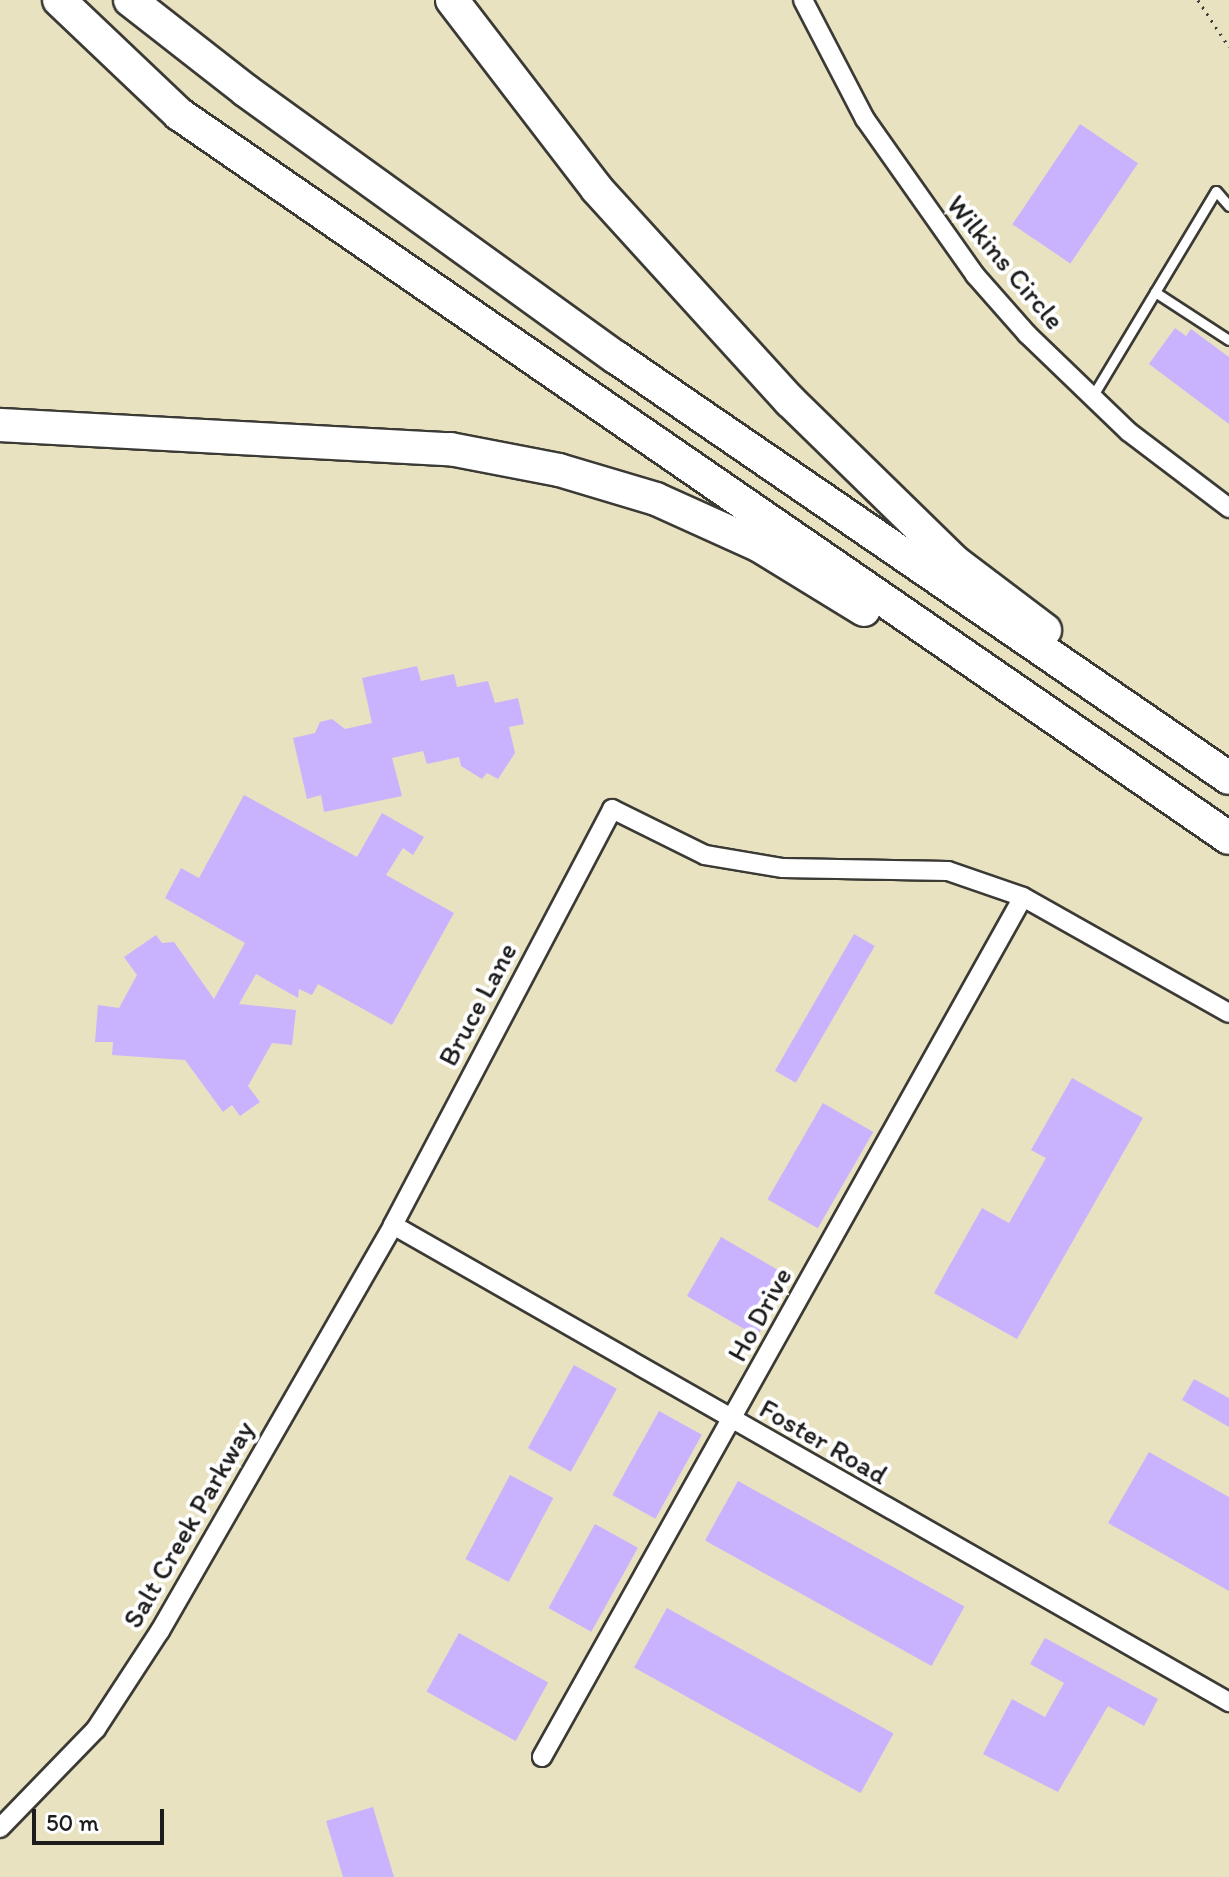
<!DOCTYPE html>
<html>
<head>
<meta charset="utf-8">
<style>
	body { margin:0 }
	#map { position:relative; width:1229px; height:1877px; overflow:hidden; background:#e8e2c0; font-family:Itim,sans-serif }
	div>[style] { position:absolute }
	.building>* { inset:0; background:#c9b3fe; transform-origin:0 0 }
	.path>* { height:3px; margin-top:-1.5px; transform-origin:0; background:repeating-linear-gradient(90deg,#3b3a35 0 2px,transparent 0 8px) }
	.roads { filter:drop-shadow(2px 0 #3b3a35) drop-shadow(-2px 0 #3b3a35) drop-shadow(0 2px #3b3a35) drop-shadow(0 -2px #3b3a35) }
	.lane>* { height:9px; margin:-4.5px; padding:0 4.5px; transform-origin:4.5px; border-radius:4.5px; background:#fff }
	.street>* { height:18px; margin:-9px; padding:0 9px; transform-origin:9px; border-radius:9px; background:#fff }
	.highway>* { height:32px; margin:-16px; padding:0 16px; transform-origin:16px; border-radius:16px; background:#fff }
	span { translate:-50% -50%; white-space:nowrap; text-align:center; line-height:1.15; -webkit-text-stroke:8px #fff; paint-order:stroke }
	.street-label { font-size:28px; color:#1c1c1c }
	.scale { position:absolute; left:32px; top:1809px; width:132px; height:36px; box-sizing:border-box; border:4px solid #1c1c1c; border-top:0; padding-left:10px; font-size:24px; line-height:28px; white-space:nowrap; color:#1c1c1c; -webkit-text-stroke:6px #fff; paint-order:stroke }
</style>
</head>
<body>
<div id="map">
	<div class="building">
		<i style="left:1080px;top:124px;width:70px;height:121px;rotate:34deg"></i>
		<i style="clip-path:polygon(1175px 328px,1186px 336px,1191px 329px,1229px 357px,1229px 424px,1149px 364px)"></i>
		<i style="clip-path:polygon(417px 666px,421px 681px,454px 674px,457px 687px,488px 681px,495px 703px,518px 698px,524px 724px,509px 727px,515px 753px,498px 779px,487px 773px,482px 779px,461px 766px,459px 757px,427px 764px,423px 751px,392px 758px,402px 796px,324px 812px,321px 795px,307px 799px,293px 738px,315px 733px,320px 722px,332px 719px,345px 729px,372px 723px,362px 678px)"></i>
		<i style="clip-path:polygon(244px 795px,357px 857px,382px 813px,424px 837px,413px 855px,403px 848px,386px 875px,454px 913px,392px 1025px,318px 984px,312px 995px,299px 989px,298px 998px,256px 974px,239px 1004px,296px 1010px,292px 1045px,272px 1043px,248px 1086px,260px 1102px,240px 1116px,232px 1105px,223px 1112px,185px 1060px,112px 1055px,113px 1042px,95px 1042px,98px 1005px,119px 1008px,137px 975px,124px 957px,156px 935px,162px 943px,174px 942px,214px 999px,245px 943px,165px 898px,181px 868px,199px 878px)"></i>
		<i style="left:854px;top:934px;width:24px;height:158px;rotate:30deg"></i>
		<i style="clip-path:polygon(1072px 1078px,1143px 1118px,1017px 1339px,934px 1293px,982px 1208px,1009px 1223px,1046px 1158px,1031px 1150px)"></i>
		<i style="left:823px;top:1103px;width:58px;height:111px;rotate:30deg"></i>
		<i style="left:721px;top:1237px;width:81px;height:68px;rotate:30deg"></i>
		<i style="left:574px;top:1365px;width:49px;height:95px;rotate:29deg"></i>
		<i style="clip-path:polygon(1194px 1379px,1229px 1398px,1229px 1427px,1182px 1400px)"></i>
		<i style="left:659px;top:1411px;width:49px;height:96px;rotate:29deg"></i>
		<i style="clip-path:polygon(1149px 1452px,1229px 1497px,1229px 1591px,1108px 1523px)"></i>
		<i style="left:510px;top:1475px;width:49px;height:95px;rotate:28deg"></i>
		<i style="left:738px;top:1481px;width:259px;height:68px;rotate:29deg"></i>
		<i style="left:595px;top:1524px;width:49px;height:96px;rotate:29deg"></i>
		<i style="left:667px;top:1608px;width:259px;height:68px;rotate:29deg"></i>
		<i style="left:459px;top:1633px;width:102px;height:67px;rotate:29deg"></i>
		<i style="clip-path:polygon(1045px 1638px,1158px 1699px,1144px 1726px,1108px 1706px,1058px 1792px,983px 1754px,1012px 1699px,1045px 1717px,1064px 1683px,1030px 1664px)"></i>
		<i style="clip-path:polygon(373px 1807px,394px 1877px,343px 1877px,326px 1821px)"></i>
	</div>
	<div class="path">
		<i style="left:1198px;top:0;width:56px;rotate:56.6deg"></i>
	</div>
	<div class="roads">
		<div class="lane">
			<i style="left:1155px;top:292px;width:88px;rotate:33deg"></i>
			<i style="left:1092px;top:397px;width:240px;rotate:-59deg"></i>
			<i style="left:1216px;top:191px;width:20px;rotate:49deg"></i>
		</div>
		<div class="street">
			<i style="left:803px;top:0;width:134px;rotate:62.5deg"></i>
			<i style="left:865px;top:119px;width:191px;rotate:54.8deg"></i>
			<i style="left:975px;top:275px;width:79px;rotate:48.6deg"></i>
			<i style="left:1027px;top:334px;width:141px;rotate:43.9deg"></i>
			<i style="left:1129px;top:432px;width:126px;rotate:37.2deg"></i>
			<i style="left:393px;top:1225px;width:963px;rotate:29.71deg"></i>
			<i style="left:542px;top:1757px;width:985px;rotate:-60.78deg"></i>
			<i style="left:0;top:1828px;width:138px;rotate:-45.9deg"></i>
			<i style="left:96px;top:1729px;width:117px;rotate:-56.9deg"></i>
			<i style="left:160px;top:1631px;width:468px;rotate:-60.1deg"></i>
			<i style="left:393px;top:1225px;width:470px;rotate:-62.2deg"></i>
			<i style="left:612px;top:809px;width:104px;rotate:26.3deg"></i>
			<i style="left:705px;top:855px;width:79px;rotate:9.5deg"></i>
			<i style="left:783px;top:868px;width:165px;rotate:1deg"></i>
			<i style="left:948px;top:871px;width:79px;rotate:19.1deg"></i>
			<i style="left:1023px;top:897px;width:236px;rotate:29.4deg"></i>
		</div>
		<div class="highway">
			<i style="left:59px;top:0;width:166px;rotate:43.5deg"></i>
			<i style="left:179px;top:114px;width:1275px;rotate:34.59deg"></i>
			<i style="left:130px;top:0;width:146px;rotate:38deg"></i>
			<i style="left:245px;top:90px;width:458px;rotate:35.8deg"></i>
			<i style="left:617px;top:358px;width:742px;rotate:34.46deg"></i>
			<i style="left:452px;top:0;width:238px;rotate:52.5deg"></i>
			<i style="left:597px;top:189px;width:287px;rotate:47.7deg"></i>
			<i style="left:790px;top:401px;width:231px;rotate:44.3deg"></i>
			<i style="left:955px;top:562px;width:113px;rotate:37.1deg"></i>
			<i style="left:0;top:425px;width:451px;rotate:3.1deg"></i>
			<i style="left:450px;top:449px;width:111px;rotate:10.9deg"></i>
			<i style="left:559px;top:470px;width:101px;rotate:16.6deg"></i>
			<i style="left:656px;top:499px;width:114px;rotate:24.3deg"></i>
			<i style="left:760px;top:546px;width:122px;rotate:31.6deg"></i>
		</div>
	</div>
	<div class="street-label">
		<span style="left:1006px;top:262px;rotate:50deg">Wilkins Circle</span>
		<span style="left:477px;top:1004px;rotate:-62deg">Bruce Lane</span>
		<span style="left:759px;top:1314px;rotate:-61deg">Ho Drive</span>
		<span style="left:824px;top:1441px;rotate:30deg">Foster Road</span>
		<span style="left:188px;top:1524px;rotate:-60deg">Salt Creek Parkway</span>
	</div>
	<div class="scale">50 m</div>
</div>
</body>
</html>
